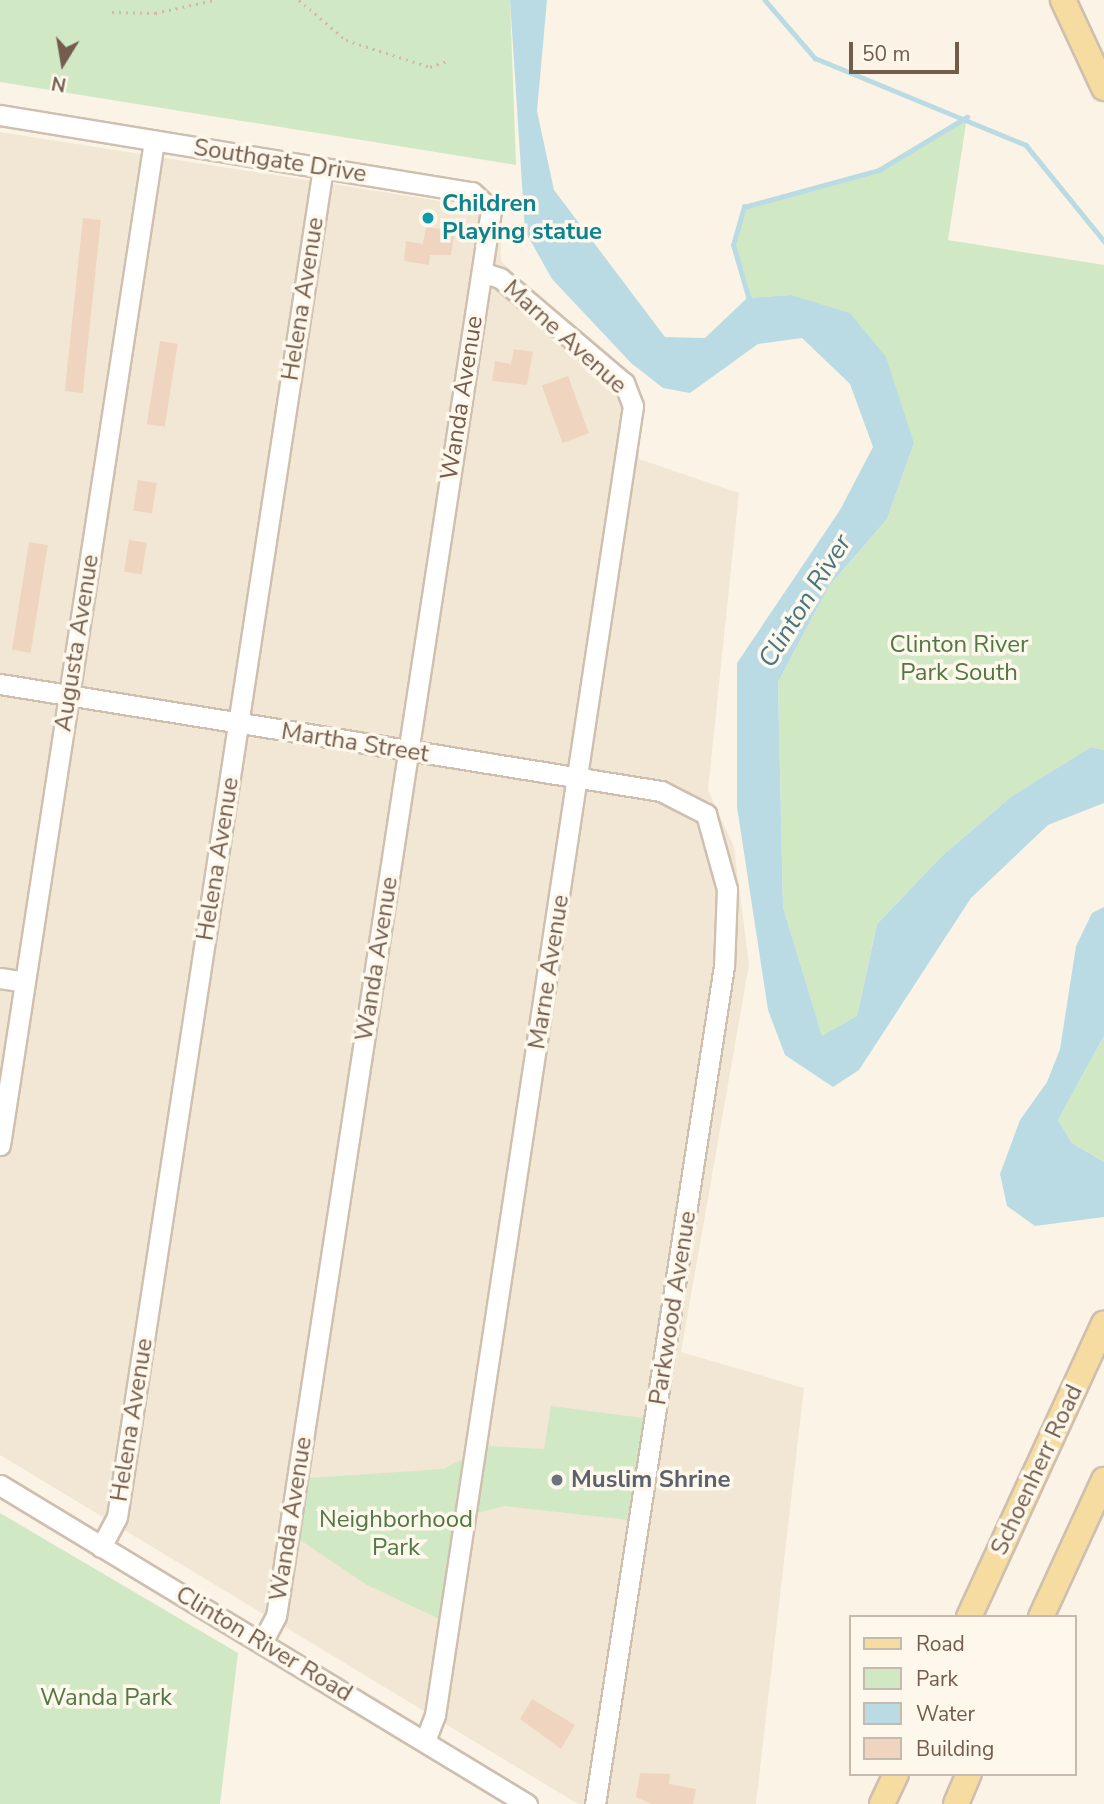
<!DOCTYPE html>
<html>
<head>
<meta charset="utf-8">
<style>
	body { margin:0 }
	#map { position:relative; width:1104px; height:1804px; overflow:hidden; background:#fbf4e6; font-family:"Nunito Sans",sans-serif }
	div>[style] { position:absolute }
	.residential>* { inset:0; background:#f2e7d4 }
	.green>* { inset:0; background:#d1e8c5 }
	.water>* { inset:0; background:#bbdbe4 }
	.stream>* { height:4.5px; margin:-2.25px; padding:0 2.25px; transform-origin:2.25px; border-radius:2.25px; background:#bbdbe4 }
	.building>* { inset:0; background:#efd5bf; transform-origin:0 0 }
	.path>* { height:2.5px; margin-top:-1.25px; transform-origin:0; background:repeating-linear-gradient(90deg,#d4b9a2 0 2px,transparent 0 7px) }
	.roads { filter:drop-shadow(2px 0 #cebfaf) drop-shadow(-2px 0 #cebfaf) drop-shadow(0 2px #cebfaf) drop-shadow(0 -2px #cebfaf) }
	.minor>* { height:19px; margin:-9.5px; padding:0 9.5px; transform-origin:9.5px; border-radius:9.5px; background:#fff }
	.major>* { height:24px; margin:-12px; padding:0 12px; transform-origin:12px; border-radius:12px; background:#f6dca1 }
	.dots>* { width:19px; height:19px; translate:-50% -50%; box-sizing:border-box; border:4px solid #fef8ec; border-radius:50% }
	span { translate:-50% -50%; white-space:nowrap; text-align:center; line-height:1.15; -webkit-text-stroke:7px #fef8ec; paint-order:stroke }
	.street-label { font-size:24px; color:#735c4c }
	.culture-label { font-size:24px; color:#0d838f; font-weight:700 }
	.left { translate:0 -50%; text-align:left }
	.park-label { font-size:24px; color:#507844 }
	.worship-label { font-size:24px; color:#5b616d; font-weight:700 }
	.water-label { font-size:26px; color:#477785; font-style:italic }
	.legend { position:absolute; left:849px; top:1615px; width:228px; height:161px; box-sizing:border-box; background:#fef8ec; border:2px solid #c6baac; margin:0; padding:9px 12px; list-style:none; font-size:21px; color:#735c4c }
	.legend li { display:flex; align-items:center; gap:14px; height:35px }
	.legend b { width:35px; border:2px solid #c6baac }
	.north { position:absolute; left:28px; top:28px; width:70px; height:70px; -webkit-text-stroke:5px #fef8ec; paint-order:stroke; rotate:191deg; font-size:19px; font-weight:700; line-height:28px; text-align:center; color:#735c4c }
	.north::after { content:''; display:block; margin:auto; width:24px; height:32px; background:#735c4c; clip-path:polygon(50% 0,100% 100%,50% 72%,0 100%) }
	.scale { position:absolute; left:849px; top:42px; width:110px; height:32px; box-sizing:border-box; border:4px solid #735c4c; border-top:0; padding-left:9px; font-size:21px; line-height:24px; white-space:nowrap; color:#735c4c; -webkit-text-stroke:5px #fef8ec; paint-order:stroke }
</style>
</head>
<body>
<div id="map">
	<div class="residential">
		<i style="clip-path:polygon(0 132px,472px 206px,500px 223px,501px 261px,639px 393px,639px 459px,739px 493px,708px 790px,734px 847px,749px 965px,681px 1352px,804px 1388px,756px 1804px,578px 1804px,0 1455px)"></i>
	</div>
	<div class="green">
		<i style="clip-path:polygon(0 0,510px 0,516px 165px,0 82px)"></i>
		<i style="clip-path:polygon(967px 117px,948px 240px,1104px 265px,1104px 750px,1091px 747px,1012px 796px,942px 856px,877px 924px,857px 1016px,822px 1037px,783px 907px,778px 682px,829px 586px,887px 519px,914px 443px,791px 295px,747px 298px,733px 245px,744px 207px,879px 170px)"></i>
		<i style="clip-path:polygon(1104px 1036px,1104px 1162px,1072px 1143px,1058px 1120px)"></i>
		<i style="clip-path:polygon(551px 1406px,643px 1418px,629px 1520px,504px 1506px,477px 1513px,454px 1531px,444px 1621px,367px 1585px,297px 1538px,310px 1478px,443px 1469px,490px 1446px,544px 1449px)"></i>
		<i style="clip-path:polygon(0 1513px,238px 1653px,220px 1804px,0 1804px)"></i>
	</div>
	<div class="water">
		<i style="clip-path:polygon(510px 0,547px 0,537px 111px,554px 190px,665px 337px,705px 338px,747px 298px,791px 295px,850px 313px,886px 357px,914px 443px,887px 519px,829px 586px,778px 682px,783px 907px,822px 1036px,857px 1016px,877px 924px,942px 856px,1012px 796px,1091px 747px,1104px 750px,1104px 803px,1048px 825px,971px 898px,859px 1070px,833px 1087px,785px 1055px,768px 1010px,737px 807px,737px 663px,840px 510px,873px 447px,850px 384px,802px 338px,758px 344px,690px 393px,663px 388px,631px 363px,552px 279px,525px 231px)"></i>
		<i style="clip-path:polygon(1104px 907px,1104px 1036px,1058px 1120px,1072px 1143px,1104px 1162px,1104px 1217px,1035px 1226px,1007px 1206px,1000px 1174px,1020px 1120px,1047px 1082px,1060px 1049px,1076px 946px,1092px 913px)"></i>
	</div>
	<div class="stream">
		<i style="left:765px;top:0;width:77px;rotate:49.2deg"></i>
		<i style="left:815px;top:58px;width:228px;rotate:22.4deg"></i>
		<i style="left:1026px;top:145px;width:124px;rotate:50.9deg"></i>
		<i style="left:750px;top:303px;width:60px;rotate:-106.3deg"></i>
		<i style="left:733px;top:245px;width:40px;rotate:-74deg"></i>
		<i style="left:744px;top:207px;width:140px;rotate:-15.3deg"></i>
		<i style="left:879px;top:170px;width:103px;rotate:-31.1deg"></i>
	</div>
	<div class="building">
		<i style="left:83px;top:218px;width:18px;height:174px;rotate:6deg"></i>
		<i style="clip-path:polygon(426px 227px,455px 231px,451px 255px,430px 255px,429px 265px,404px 261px,406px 241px,423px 244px)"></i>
		<i style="left:160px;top:341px;width:18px;height:84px;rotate:9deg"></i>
		<i style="clip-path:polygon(514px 349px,533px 352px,527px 385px,492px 381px,495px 361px,511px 364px)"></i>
		<i style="left:568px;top:376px;width:61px;height:28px;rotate:70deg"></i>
		<i style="left:138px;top:480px;width:19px;height:31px;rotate:9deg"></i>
		<i style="left:129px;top:540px;width:18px;height:32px;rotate:9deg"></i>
		<i style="left:29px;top:542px;width:19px;height:109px;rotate:9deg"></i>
		<i style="clip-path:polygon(532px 1699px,575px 1725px,561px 1749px,520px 1719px)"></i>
		<i style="clip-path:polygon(640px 1773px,670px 1774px,669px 1784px,696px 1789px,693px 1804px,651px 1804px,636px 1797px)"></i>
	</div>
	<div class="path">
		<i style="left:299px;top:0;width:62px;rotate:40.4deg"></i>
		<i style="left:346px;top:40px;width:88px;rotate:17.8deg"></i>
		<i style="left:430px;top:67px;width:18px;rotate:-19deg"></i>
		<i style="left:112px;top:12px;width:43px;rotate:1.3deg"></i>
		<i style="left:155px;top:13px;width:60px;rotate:-12.4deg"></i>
	</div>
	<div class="roads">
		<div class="minor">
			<i style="left:0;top:115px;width:478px;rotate:9.3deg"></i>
			<i style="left:472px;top:192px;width:26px;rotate:43deg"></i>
			<i style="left:491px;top:210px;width:1422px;rotate:98.69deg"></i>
			<i style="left:276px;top:1616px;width:30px;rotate:118deg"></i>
			<i style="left:0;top:684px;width:670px;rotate:9.2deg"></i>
			<i style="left:661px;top:791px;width:51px;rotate:27.1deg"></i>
			<i style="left:706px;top:814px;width:78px;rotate:74.4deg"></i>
			<i style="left:727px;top:889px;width:77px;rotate:92.2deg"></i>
			<i style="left:724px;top:966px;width:848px;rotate:98.75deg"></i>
			<i style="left:0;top:978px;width:25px;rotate:9deg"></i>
			<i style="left:0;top:1145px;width:1016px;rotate:-81.28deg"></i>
			<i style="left:0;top:1485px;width:616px;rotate:31.19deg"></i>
			<i style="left:101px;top:1547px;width:34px;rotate:-62deg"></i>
			<i style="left:117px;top:1517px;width:1365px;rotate:-81.32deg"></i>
			<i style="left:425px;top:1741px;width:28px;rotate:-69deg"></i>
			<i style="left:435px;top:1715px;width:1324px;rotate:-81.4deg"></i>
			<i style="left:633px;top:406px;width:25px;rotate:-111deg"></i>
			<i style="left:624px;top:383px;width:162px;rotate:-139.7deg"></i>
			<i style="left:500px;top:278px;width:19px;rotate:-162deg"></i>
		</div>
		<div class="major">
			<i style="left:1063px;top:0;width:97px;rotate:65deg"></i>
			<i style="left:969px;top:1617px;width:323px;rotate:-65.3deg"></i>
			<i style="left:1041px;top:1617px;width:151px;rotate:-65.3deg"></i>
			<i style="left:882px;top:1804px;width:33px;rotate:-65deg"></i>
			<i style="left:956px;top:1804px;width:33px;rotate:-67deg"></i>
		</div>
	</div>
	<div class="dots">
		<i style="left:428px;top:218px;background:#0f9aa8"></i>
		<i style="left:557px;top:1480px;background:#6b7280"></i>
	</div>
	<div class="street-label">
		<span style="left:280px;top:161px;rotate:9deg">Southgate Drive</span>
		<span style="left:303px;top:299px;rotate:-81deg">Helena Avenue</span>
		<span style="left:565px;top:337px;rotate:42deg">Marne Avenue</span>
		<span style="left:462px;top:398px;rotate:-81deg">Wanda Avenue</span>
		<span style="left:77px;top:643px;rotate:-81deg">Augusta Avenue</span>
		<span style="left:355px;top:743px;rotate:9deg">Martha Street</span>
		<span style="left:218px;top:859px;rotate:-81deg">Helena Avenue</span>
		<span style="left:377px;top:959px;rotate:-81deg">Wanda Avenue</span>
		<span style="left:549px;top:972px;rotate:-81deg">Marne Avenue</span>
		<span style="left:673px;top:1308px;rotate:-81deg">Parkwood Avenue</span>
		<span style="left:132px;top:1420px;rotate:-81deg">Helena Avenue</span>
		<span style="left:1037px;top:1470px;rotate:-65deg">Schoenherr Road</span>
		<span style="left:291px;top:1519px;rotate:-81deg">Wanda Avenue</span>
		<span style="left:264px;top:1644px;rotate:31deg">Clinton River Road</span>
	</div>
	<div class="culture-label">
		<span class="left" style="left:442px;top:218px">Children<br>Playing statue</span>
	</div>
	<div class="park-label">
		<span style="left:959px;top:659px">Clinton River<br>Park South</span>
		<span style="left:396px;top:1534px">Neighborhood<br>Park</span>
		<span style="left:106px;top:1698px">Wanda Park</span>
	</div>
	<div class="worship-label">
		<span class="left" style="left:571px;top:1480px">Muslim Shrine</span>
	</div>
	<div class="water-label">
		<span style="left:805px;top:601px;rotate:-58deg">Clinton River</span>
	</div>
	<ul class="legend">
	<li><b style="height:9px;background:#f6dca1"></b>Road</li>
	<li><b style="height:19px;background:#d1e8c5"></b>Park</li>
	<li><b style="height:19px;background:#bbdbe4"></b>Water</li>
	<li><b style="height:19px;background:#efd5bf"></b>Building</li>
	</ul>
	<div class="north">N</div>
	<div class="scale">50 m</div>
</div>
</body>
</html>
